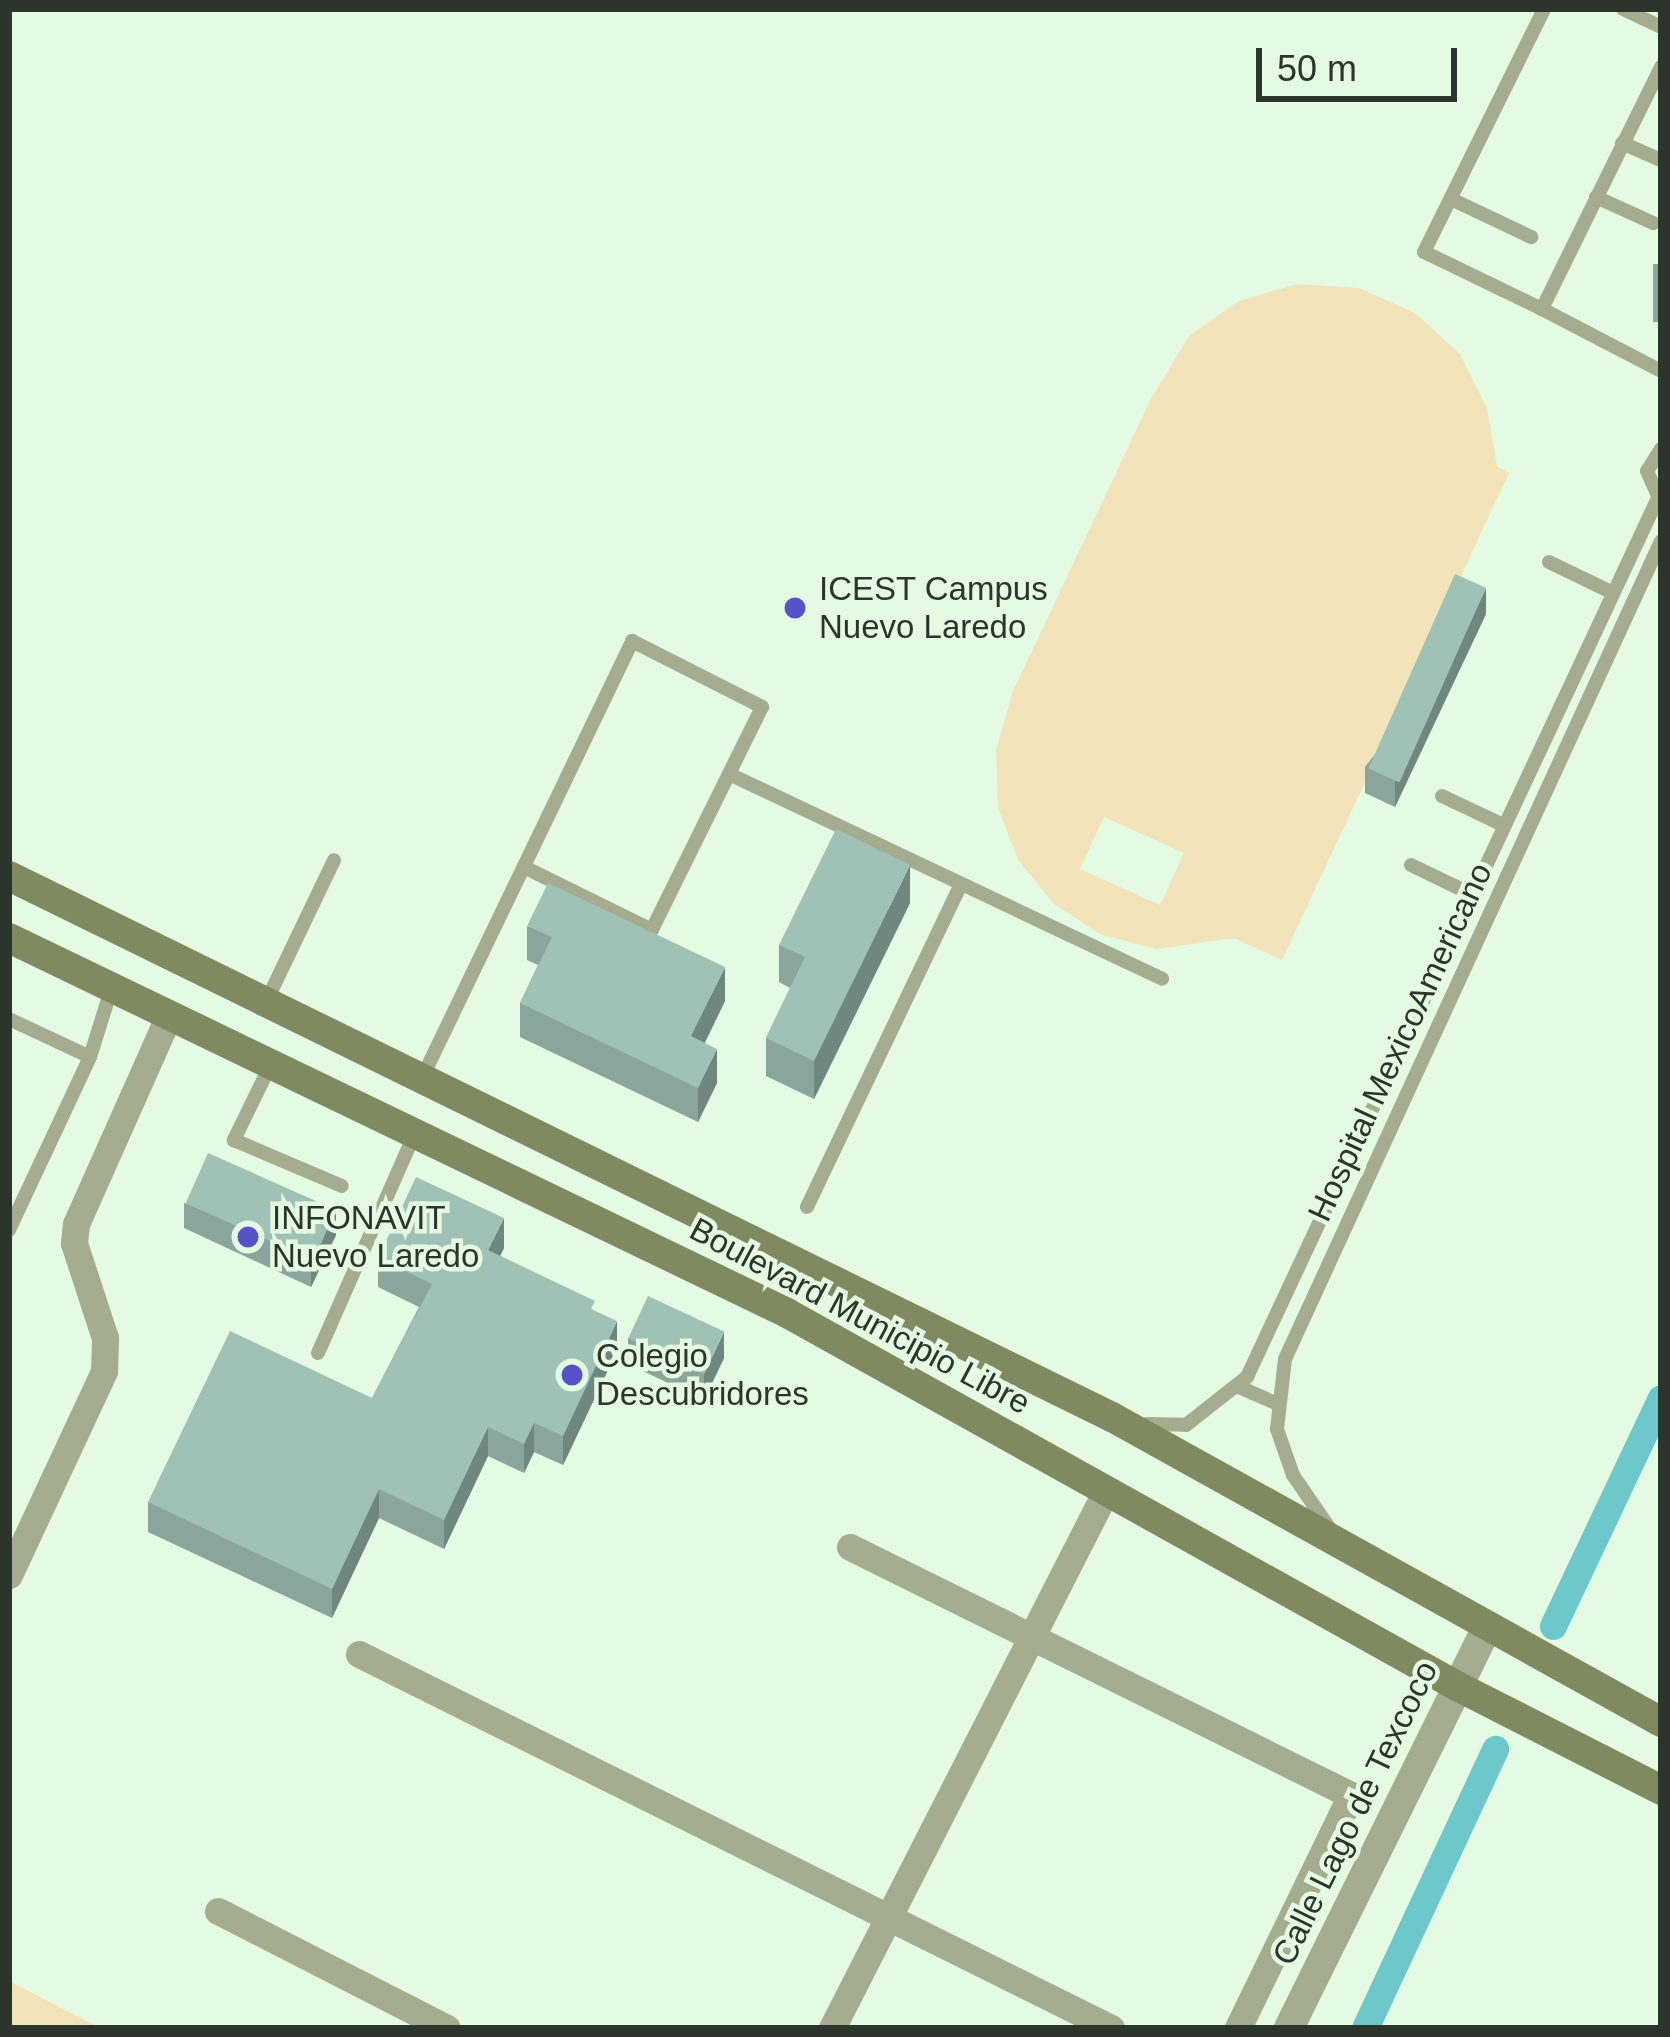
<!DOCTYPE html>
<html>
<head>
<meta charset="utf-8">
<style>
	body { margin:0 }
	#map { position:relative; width:1670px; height:2037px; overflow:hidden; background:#e4fae2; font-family:Helvetica,sans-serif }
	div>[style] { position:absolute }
	.green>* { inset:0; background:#f2e3bb }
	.canal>* { height:27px; margin:-13.5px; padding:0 13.5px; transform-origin:13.5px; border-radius:13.5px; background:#6dc8cb }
	.service>* { height:14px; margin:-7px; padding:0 7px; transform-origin:7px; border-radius:7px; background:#a6ac90 }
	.minor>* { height:27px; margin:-13.5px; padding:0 13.5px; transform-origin:13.5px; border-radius:13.5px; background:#a6ac90 }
	.tertiary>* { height:30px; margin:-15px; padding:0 15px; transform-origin:15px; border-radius:15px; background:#a6ac90 }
	.secondary>* { height:30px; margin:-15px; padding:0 15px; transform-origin:15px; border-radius:15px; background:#818960 }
	.wall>* { inset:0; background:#8aa69c; transform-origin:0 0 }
	.shaded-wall>* { inset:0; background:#70877f }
	.building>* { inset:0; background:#a0c1b5; transform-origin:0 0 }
	.dots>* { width:33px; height:33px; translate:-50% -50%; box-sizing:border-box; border:6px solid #e4fae2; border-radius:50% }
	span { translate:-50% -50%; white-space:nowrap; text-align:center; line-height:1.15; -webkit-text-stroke:9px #e4fae2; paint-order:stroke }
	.poi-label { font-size:33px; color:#2c352c }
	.left { translate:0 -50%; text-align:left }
	.street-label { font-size:33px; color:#2c352c }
	.frame { position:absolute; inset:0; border:12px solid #2c352c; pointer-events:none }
	.scale { position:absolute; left:1256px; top:48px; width:201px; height:54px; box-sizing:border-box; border:6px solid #2c352c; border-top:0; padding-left:15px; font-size:36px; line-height:42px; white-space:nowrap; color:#2c352c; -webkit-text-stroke:9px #e4fae2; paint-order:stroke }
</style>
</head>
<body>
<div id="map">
	<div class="green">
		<i style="clip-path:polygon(evenodd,1298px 284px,1359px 288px,1415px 313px,1460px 354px,1487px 408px,1497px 466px,1509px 473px,1282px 960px,1234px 938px,1157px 949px,1102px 935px,1054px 904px,1018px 860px,998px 807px,996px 751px,1013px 691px,1151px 399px,1189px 336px,1239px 301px,1298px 284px,1104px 817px,1184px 853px,1160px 905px,1080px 869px,1104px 817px)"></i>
		<i style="clip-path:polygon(9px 1981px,100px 2028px,9px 2028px)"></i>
	</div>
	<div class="canal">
		<i style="left:1553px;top:1626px;width:252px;rotate:-64.7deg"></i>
		<i style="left:1365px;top:2028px;width:308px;rotate:-65deg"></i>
	</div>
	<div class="service">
		<i style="left:1623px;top:9px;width:42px;rotate:25.3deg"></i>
		<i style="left:1661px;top:67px;width:270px;rotate:116.2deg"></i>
		<i style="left:1542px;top:309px;width:134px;rotate:27.5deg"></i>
		<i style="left:1622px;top:143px;width:43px;rotate:23.6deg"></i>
		<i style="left:1596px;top:197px;width:63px;rotate:24.5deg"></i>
		<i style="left:1451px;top:199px;width:89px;rotate:25.4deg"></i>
		<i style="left:1542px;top:309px;width:131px;rotate:-154.2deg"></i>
		<i style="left:1424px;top:252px;width:271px;rotate:-63.7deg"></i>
		<i style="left:1661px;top:449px;width:26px;rotate:122deg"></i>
		<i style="left:1647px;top:471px;width:35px;rotate:66deg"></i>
		<i style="left:1549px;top:562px;width:71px;rotate:25.8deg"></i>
		<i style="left:729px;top:774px;width:479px;rotate:25.3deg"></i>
		<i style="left:1442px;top:796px;width:68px;rotate:25.4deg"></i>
		<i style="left:1411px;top:865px;width:67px;rotate:25.8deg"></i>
		<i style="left:267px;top:1000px;width:155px;rotate:-64.4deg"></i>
		<i style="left:9px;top:1019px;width:89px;rotate:25.1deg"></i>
		<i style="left:271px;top:1064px;width:85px;rotate:116deg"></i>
		<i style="left:234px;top:1140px;width:117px;rotate:23.1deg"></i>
		<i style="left:423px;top:1076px;width:483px;rotate:-64.3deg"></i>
		<i style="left:632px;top:641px;width:146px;rotate:26.9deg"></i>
		<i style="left:762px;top:707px;width:249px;rotate:116.3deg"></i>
		<i style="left:652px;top:930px;width:143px;rotate:-153.8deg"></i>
		<i style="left:807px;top:1207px;width:358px;rotate:-64.5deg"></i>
		<i style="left:9px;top:1230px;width:191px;rotate:-64.9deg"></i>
		<i style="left:90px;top:1057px;width:73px;rotate:-72.6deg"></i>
		<i style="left:318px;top:1353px;width:240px;rotate:-66.2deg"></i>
		<i style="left:1239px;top:1387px;width:43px;rotate:23.6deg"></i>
		<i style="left:1147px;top:1424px;width:39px;rotate:1deg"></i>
		<i style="left:1186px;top:1425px;width:78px;rotate:-38.2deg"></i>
		<i style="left:1247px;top:1377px;width:968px;rotate:-64.94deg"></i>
		<i style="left:1328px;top:1526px;width:62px;rotate:-124.5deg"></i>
		<i style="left:1293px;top:1475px;width:49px;rotate:-109.2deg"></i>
		<i style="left:1277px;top:1429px;width:70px;rotate:-83.5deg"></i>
		<i style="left:1285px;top:1359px;width:900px;rotate:-65.31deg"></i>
	</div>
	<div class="minor">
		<i style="left:850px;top:1547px;width:559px;rotate:26.34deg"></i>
		<i style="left:1351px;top:1795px;width:259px;rotate:115.9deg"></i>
		<i style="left:9px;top:1575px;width:225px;rotate:-65deg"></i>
		<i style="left:104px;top:1371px;width:33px;rotate:-88deg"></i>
		<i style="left:105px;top:1338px;width:100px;rotate:-108.1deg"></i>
		<i style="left:74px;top:1243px;width:19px;rotate:-84deg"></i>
		<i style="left:76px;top:1224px;width:229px;rotate:-66deg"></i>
		<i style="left:359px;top:1654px;width:840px;rotate:26.44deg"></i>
		<i style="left:218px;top:1911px;width:257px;rotate:27.1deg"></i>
		<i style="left:832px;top:2028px;width:603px;rotate:-62.97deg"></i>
	</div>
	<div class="tertiary">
		<i style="left:1289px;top:2028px;width:445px;rotate:-63.7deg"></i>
	</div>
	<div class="secondary">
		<i style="left:9px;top:876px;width:1229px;rotate:26.13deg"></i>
		<i style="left:1112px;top:1417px;width:628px;rotate:29.05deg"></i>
		<i style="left:9px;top:938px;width:864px;rotate:25.73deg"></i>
		<i style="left:787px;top:1313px;width:767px;rotate:29.11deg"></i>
		<i style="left:1457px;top:1686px;width:229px;rotate:27deg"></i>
	</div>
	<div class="wall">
		<i style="left:1661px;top:264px;width:58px;height:8px;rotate:90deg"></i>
		<i style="clip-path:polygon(1486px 614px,1395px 807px,1365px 793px,1365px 767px)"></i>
		<i style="clip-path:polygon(910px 903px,814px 1099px,766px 1076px,766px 1038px,790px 988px,779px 982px,779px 945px)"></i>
		<i style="clip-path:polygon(527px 926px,725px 1001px,705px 1043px,717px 1083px,698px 1122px,520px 1037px,520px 1003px,538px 965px,527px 960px)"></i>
		<i style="clip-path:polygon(184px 1203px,336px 1235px,311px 1287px,184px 1228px)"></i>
		<i style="clip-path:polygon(504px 1248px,500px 1256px,595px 1311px,617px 1351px,563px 1465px,534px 1452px,524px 1473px,488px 1456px,444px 1549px,379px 1518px,332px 1618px,148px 1532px,148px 1502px,372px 1398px,419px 1307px,378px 1287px,378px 1258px)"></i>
		<i style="clip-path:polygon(628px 1338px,724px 1358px,704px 1400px,628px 1364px)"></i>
	</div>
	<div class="shaded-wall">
		<i style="clip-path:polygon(1486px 588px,1486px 614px,1395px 807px,1395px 781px)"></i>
		<i style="clip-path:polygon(910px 865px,910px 903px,814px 1099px,814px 1061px)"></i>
		<i style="clip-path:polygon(725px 967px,725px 1001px,691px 1070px,691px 1036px)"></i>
		<i style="clip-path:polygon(717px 1049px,717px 1083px,698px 1122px,698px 1088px)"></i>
		<i style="clip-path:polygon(336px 1210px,336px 1235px,311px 1287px,311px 1263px)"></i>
		<i style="clip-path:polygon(504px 1218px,504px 1248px,488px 1280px,488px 1250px)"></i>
		<i style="clip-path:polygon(617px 1321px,617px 1351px,563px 1465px,563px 1436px)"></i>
		<i style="clip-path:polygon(724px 1332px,724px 1358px,704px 1400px,704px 1374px)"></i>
		<i style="clip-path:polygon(534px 1423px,534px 1452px,524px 1473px,524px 1444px)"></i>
		<i style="clip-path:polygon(488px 1427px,488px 1456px,444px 1549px,444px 1520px)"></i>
		<i style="clip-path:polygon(379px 1489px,379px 1518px,332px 1618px,332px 1589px)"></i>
	</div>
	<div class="building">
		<i style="left:1455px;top:574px;width:34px;height:213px;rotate:24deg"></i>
		<i style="clip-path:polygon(836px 829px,910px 865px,814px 1061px,766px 1038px,805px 957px,779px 945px)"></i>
		<i style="clip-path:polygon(548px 883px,725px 967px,691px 1036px,717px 1049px,698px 1088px,520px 1003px,552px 937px,527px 926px)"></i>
		<i style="left:208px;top:1153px;width:140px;height:55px;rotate:24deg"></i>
		<i style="clip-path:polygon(416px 1177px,504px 1218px,488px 1250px,595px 1301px,591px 1309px,617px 1321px,563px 1436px,534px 1423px,524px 1444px,488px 1427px,444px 1520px,379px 1489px,332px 1589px,148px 1502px,230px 1331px,372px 1398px,432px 1284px,378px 1258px)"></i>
		<i style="left:648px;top:1296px;width:84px;height:47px;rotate:25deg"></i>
	</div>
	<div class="dots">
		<i style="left:795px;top:608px;background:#5653ca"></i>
		<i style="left:248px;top:1237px;background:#5653ca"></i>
		<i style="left:572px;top:1375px;background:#5653ca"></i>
	</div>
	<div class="poi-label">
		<span class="left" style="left:819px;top:608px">ICEST Campus<br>Nuevo Laredo</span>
		<span class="left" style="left:272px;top:1237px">INFONAVIT<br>Nuevo Laredo</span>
		<span class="left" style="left:596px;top:1375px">Colegio<br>Descubridores</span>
	</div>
	<div class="street-label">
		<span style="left:1400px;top:1042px;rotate:-65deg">Hospital MexicoAmericano</span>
		<span style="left:860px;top:1316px;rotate:28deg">Boulevard Municipio Libre</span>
		<span style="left:1355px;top:1813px;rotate:-64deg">Calle Lago de Texcoco</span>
	</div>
	<div class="frame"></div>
	<div class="scale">50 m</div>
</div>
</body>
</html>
